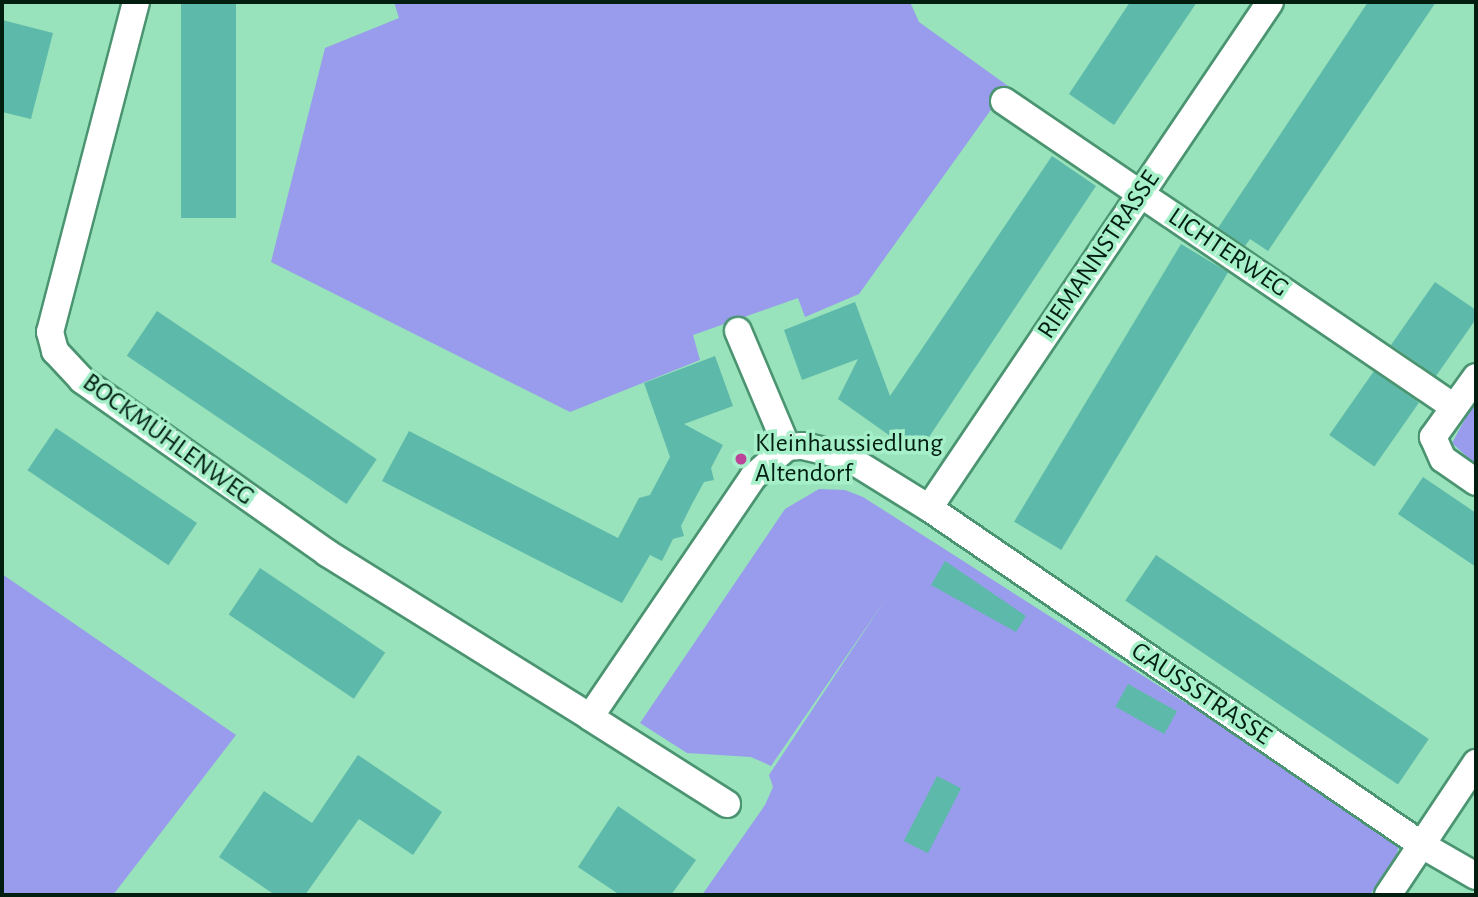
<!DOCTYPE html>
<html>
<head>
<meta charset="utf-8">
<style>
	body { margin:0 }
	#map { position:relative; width:1478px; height:897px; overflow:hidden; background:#98e2bc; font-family:"Alegreya Sans",sans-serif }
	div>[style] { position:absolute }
	.green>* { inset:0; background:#999cec }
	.building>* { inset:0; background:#5db9a9; transform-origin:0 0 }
	.roads { filter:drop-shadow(2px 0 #4b9471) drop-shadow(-2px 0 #4b9471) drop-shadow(0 2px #4b9471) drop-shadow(0 -2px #4b9471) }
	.street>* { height:26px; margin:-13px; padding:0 13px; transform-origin:13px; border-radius:13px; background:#fff }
	.dots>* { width:19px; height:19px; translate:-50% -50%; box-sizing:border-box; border:4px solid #a5efc9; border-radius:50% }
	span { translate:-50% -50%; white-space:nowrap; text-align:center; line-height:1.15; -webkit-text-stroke:7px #a5efc9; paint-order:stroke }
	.street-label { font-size:26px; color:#011e11 }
	.poi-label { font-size:26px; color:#011e11 }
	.left { translate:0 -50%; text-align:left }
	.frame { position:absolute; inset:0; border:4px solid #011e11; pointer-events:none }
</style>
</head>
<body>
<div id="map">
	<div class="green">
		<i style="clip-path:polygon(394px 2px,910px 2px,919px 22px,1008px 86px,859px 294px,805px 317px,798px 298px,693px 335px,700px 360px,570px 412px,271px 262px,325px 48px,399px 18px)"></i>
		<i style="clip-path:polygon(1476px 399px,1476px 465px,1452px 443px)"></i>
		<i style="clip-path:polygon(819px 489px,845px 490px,863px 497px,1394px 836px,1399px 845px,1396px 857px,1370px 895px,702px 895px,765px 805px,773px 787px,769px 775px,885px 600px,771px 766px,751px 757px,687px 753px,640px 723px,785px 509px)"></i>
		<i style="clip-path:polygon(2px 574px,236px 735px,113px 895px,2px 895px)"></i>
	</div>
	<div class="building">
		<i style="left:181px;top:2px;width:55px;height:216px"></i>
		<i style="clip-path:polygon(1130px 2px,1197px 2px,1114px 125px,1069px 94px)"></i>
		<i style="clip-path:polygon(1368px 2px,1436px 2px,1268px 251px,1250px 239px,1245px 246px,1218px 228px)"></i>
		<i style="clip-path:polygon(2px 20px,53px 33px,31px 119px,2px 112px)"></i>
		<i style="clip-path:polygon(1052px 156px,1096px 186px,917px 455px,838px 399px,858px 359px,802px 380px,784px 330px,855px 302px,890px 396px)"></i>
		<i style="left:1181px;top:244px;width:55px;height:324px;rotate:31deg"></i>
		<i style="clip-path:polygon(1435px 282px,1476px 310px,1476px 319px,1436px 376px,1391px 345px)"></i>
		<i style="left:157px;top:311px;width:265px;height:54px;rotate:34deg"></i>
		<i style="clip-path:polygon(715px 356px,733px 406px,684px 424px,723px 445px,711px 468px,714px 480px,704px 482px,692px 504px,681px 526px,684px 536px,673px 539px,662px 561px,650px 555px,622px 603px,382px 481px,409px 431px,618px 538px,639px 498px,650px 495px,670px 457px,644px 383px)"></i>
		<i style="left:1374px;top:371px;width:55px;height:78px;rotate:35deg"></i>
		<i style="left:56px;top:428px;width:170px;height:51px;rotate:34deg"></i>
		<i style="clip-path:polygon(1423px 477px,1476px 513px,1476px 567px,1398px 514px)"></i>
		<i style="left:1156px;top:555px;width:329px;height:55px;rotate:34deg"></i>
		<i style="clip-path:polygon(945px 561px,1026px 616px,1016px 632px,931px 585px)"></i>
		<i style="left:260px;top:568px;width:151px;height:56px;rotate:34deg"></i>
		<i style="left:1128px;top:684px;width:56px;height:26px;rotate:29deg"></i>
		<i style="clip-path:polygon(358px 755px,442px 812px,413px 855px,359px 819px,305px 895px,275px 895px,219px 857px,264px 791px,312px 823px)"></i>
		<i style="left:937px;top:776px;width:27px;height:73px;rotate:27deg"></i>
		<i style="clip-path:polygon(618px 806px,696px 860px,671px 895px,620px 895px,578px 867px)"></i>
	</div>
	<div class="roads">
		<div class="street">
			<i style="left:136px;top:2px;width:341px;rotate:104.6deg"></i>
			<i style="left:50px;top:332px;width:20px;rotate:75deg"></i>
			<i style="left:55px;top:351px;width:40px;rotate:47deg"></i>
			<i style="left:82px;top:380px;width:300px;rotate:35.2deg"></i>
			<i style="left:327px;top:553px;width:310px;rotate:31.9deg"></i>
			<i style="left:1004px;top:101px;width:541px;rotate:34.22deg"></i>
			<i style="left:738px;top:331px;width:126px;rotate:67.1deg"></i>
			<i style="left:1476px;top:377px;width:74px;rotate:125.6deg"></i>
			<i style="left:1433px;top:437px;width:24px;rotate:66deg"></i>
			<i style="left:1443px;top:459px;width:40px;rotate:34.9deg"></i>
			<i style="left:929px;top:508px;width:610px;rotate:-56.02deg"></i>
			<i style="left:727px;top:804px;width:162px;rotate:-147.6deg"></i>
			<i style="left:590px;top:717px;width:290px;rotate:-55.8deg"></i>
			<i style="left:753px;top:477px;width:45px;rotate:-41.4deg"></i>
			<i style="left:787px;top:447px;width:16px;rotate:-4deg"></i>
			<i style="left:803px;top:446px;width:43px;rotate:13.4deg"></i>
			<i style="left:845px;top:456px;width:99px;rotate:31.8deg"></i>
			<i style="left:929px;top:508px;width:597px;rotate:34.36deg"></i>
			<i style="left:1422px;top:845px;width:62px;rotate:29.9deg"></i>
			<i style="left:1388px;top:895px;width:159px;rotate:-56.3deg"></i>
		</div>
	</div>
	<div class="dots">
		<i style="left:741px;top:459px;background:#bc4499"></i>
	</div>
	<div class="street-label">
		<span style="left:1228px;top:253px;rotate:34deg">LICHTERWEG</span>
		<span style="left:1099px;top:255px;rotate:-56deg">RIEMANNSTRASSE</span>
		<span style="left:168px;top:440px;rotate:36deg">BOCKMÜHLENWEG</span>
		<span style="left:1201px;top:694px;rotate:34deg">GAUSSSTRASSE</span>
	</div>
	<div class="poi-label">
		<span class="left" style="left:755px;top:459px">Kleinhaussiedlung<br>Altendorf</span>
	</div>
	<div class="frame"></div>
</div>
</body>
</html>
